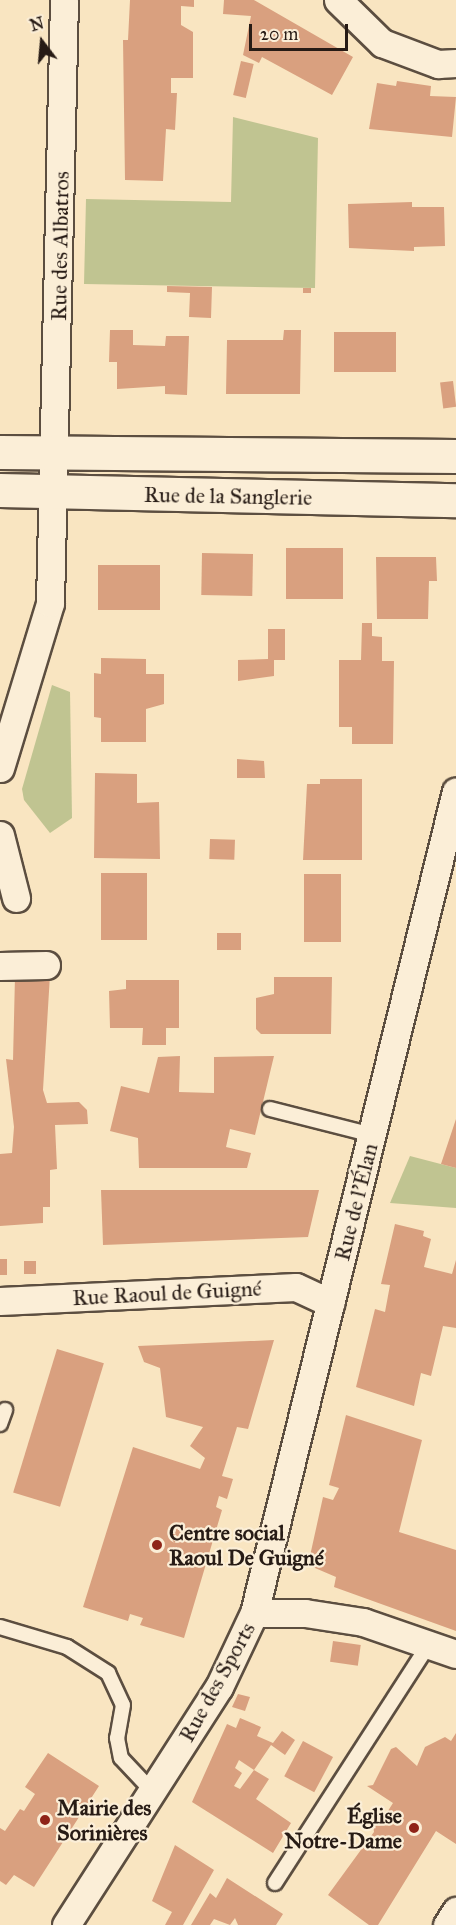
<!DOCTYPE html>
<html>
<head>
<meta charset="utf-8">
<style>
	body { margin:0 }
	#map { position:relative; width:456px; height:1925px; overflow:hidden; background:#f9e5c1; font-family:"IM FELL Great Primer",serif }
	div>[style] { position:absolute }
	.green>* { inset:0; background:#c0c491 }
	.building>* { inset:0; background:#d9a07f; transform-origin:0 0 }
	.roads { filter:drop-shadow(2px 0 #5c4e40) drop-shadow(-2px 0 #5c4e40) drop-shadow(0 2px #5c4e40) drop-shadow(0 -2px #5c4e40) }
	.lane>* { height:14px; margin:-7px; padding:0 7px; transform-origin:7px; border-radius:7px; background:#fbeed7 }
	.street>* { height:27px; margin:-13.5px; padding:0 13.5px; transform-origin:13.5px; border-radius:13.5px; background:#fbeed7 }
	.secondary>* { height:33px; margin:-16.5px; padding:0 16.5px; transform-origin:16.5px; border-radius:16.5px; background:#fbeed7 }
	.dots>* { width:16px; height:16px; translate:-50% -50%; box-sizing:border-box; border:3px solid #fbeed7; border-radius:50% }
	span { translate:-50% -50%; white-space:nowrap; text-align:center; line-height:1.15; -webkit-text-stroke:4.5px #fbeed7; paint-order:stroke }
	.street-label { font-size:22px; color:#271b15 }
	.poi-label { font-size:22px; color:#271b15; font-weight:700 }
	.left { translate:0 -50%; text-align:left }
	.right { translate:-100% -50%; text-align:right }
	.north { position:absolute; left:12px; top:12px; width:60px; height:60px; -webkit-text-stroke:4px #fbeed7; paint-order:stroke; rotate:344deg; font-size:16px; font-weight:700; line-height:24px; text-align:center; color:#271b15 }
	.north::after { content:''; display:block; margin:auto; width:21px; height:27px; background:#271b15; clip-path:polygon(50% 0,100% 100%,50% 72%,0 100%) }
	.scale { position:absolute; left:249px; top:24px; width:99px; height:27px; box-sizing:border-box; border:3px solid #271b15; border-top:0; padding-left:8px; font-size:18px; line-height:21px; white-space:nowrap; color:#271b15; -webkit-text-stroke:4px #fbeed7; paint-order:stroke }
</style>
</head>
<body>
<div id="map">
	<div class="green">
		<i style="clip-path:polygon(233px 117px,318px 138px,315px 288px,84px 284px,86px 199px,231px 202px)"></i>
		<i style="clip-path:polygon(52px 685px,70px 692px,72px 818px,50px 833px,24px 800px,22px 789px)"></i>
		<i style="clip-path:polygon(410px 1156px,456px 1168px,456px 1208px,390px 1203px)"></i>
	</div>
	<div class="building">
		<i style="clip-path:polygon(130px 0,194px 0,194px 7px,181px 6px,181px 25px,193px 32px,193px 78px,171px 78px,171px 93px,177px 93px,175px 130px,166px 129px,163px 181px,125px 180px,123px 40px,128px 40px)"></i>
		<i style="clip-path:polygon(224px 0,254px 0,353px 57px,332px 95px,262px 57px,259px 63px,243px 55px,251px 16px,223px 14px)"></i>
		<i style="left:241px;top:61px;width:13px;height:35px;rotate:13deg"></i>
		<i style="clip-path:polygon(397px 81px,431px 86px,430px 96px,456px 97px,452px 137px,369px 129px,377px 83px,396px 86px)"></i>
		<i style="clip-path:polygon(412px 202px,412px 207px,444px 207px,445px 246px,414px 247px,414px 251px,349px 248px,348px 204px)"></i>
		<i style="clip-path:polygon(167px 286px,212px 287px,211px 318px,189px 317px,190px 293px,167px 292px)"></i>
		<i style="left:303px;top:288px;width:8px;height:5px"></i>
		<i style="clip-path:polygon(110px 330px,133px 330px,133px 345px,165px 346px,166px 336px,189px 336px,187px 395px,165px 394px,165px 386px,117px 389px,117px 362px,109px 362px)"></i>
		<i style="clip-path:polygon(284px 330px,301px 330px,300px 394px,226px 394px,227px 340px,283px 340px)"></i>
		<i style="left:334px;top:332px;width:62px;height:40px"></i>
		<i style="left:453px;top:381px;width:26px;height:13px;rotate:83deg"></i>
		<i style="left:286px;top:548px;width:57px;height:51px"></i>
		<i style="left:202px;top:553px;width:51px;height:42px;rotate:1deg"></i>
		<i style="clip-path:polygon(376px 557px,436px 557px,437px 581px,429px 581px,428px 619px,377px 619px)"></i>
		<i style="left:98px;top:565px;width:62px;height:45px"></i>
		<i style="clip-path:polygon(362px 623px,372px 623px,372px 636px,382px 637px,382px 661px,394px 661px,393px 744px,352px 744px,352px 727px,339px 727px,339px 660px,361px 660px)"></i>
		<i style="clip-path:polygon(268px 629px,285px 629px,285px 660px,274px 660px,274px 676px,238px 681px,238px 660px,268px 659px)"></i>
		<i style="clip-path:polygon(101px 658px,146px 659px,146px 674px,164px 674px,164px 704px,146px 709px,146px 742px,101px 742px,101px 718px,94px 717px,94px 673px,101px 674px)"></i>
		<i style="clip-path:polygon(237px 759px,264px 761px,265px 778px,237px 778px)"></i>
		<i style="clip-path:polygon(95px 773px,137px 774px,137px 803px,159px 802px,160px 859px,94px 858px)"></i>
		<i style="clip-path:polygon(320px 779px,362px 779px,362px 860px,303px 860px,307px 784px,320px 784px)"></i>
		<i style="left:210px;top:839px;width:25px;height:20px;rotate:2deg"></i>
		<i style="left:101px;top:873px;width:46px;height:67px"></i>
		<i style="left:304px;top:874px;width:37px;height:68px"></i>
		<i style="left:217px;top:933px;width:24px;height:17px"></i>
		<i style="clip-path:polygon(50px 975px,43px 1090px,47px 1103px,79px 1102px,87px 1110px,88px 1124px,55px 1125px,57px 1169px,50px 1170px,50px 1207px,43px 1207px,43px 1223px,0 1226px,0 1154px,12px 1153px,14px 1127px,6px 1059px,13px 1060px,15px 976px)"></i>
		<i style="clip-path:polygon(274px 977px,332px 977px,331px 1034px,261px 1034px,256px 1029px,256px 998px,274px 994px)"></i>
		<i style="clip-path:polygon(126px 980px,179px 980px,179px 1028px,166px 1028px,166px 1045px,142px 1045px,143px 1028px,110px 1028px,109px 991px,126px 989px)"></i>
		<i style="clip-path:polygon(180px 1056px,179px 1092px,214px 1093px,214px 1057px,274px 1056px,255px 1135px,230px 1129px,226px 1147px,251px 1153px,247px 1168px,139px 1168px,138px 1138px,110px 1131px,121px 1086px,149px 1093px,158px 1057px)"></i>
		<i style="clip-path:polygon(456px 1119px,456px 1168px,441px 1164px)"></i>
		<i style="clip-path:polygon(101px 1190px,319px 1190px,308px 1237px,103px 1245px)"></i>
		<i style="clip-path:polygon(395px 1224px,424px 1231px,423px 1236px,431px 1239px,424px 1267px,452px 1274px,456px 1260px,456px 1328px,443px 1326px,431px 1376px,421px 1373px,414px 1406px,356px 1387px,375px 1309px,385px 1312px,390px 1285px,381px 1284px)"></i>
		<i style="left:0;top:1259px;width:7px;height:16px"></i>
		<i style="left:24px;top:1261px;width:12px;height:13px"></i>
		<i style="clip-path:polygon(274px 1340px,248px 1429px,237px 1427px,222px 1476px,233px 1479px,227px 1499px,219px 1496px,216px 1507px,222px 1510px,184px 1638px,140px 1625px,143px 1618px,130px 1614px,128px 1621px,83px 1607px,133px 1447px,200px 1469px,205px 1458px,190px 1446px,203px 1427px,166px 1417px,160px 1368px,144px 1362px,138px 1346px)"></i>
		<i style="left:57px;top:1349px;width:49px;height:150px;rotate:17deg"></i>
		<i style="clip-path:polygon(346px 1415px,422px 1440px,399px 1532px,456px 1550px,456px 1631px,334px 1587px,336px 1577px,308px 1565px,323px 1497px,333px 1500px,339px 1488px,329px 1485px)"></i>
		<i style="left:333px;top:1641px;width:28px;height:21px;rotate:8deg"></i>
		<i style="clip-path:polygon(238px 1694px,250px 1697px,245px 1711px,232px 1707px)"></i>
		<i style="clip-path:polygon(240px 1718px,261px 1727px,257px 1736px,273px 1743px,282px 1731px,295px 1740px,285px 1755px,271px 1745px,254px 1770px,239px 1760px,235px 1768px,242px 1773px,234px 1786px,240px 1789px,254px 1770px,269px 1779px,256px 1799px,291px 1823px,273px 1853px,192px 1802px,227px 1724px,236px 1728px)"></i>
		<i style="clip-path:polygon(456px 1733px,456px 1844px,436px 1831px,378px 1925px,369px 1925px,328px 1895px,374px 1832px,373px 1825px,383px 1819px,382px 1811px,386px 1814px,393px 1803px,367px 1786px,373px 1785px,391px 1749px,396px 1747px,417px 1766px,425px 1747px,445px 1737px,451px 1741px)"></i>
		<i style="left:303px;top:1741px;width:34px;height:40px;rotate:28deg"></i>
		<i style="clip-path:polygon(48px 1753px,99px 1786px,34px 1887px,14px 1875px,6px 1885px,0 1881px,0 1828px,5px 1831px,20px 1809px,24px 1811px,35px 1794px,25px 1787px)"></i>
		<i style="clip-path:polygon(175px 1845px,214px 1870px,183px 1925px,165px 1925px,172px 1912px,152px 1901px)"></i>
		<i style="clip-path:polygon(227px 1878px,283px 1914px,276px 1925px,238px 1925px,235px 1918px,230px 1925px,214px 1919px,210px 1925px,191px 1925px,210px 1893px,216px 1898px)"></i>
	</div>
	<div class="roads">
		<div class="lane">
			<i style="left:270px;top:1109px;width:106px;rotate:14.2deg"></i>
			<i style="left:0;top:1424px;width:15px;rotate:-70deg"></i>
			<i style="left:0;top:1627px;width:70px;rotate:16.6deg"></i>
			<i style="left:67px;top:1647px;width:49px;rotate:32.4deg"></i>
			<i style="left:108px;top:1673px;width:35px;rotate:65deg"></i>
			<i style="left:123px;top:1705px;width:34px;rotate:100deg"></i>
			<i style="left:117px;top:1738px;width:20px;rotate:79deg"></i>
			<i style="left:121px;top:1758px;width:47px;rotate:46.7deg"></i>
			<i style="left:275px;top:1883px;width:284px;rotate:-57.2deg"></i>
		</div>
		<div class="street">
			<i style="left:338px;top:0;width:62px;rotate:44.3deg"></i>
			<i style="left:382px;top:43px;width:60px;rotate:20.6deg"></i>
			<i style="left:438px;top:64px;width:18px;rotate:-3deg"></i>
			<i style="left:0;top:768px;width:172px;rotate:-73.1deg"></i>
			<i style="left:50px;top:603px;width:603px;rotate:-88.67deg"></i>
			<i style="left:0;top:835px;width:65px;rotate:75.7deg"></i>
			<i style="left:0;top:966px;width:46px;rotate:-1.2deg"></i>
			<i style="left:0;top:1301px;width:296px;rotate:-2.7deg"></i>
			<i style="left:296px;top:1287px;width:38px;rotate:25deg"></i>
			<i style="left:254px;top:1613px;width:51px"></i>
			<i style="left:305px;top:1613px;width:59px;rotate:8.8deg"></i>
			<i style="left:363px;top:1622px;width:98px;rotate:19deg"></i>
			<i style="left:66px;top:1925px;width:283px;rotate:-57.3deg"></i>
			<i style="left:219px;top:1687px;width:82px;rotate:-64.7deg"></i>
			<i style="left:254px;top:1613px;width:846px;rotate:-76.19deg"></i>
			<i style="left:447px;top:1925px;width:17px;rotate:-57deg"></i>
		</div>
		<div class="secondary">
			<i style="left:0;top:452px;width:456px;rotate:0.5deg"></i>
			<i style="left:0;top:490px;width:456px;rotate:1.3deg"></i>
		</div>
	</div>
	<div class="dots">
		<i style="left:157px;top:1545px;background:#8f2418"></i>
		<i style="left:45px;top:1820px;background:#8f2418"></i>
		<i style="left:414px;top:1828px;background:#8f2418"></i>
	</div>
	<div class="street-label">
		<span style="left:60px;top:246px;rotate:-89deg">Rue des Albatros</span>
		<span style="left:228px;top:496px;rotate:1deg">Rue de la Sanglerie</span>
		<span style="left:356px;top:1202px;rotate:-76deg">Rue de l'Élan</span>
		<span style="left:167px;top:1293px;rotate:-3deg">Rue Raoul de Guigné</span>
		<span style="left:217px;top:1682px;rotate:-61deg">Rue des Sports</span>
	</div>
	<div class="poi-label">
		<span class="left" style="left:169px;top:1545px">Centre social<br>Raoul De Guigné</span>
		<span class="left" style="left:57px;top:1820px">Mairie des<br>Sorinières</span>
		<span class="right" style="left:402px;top:1828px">Église<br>Notre-Dame</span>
	</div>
	<div class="north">N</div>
	<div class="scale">20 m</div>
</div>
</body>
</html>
